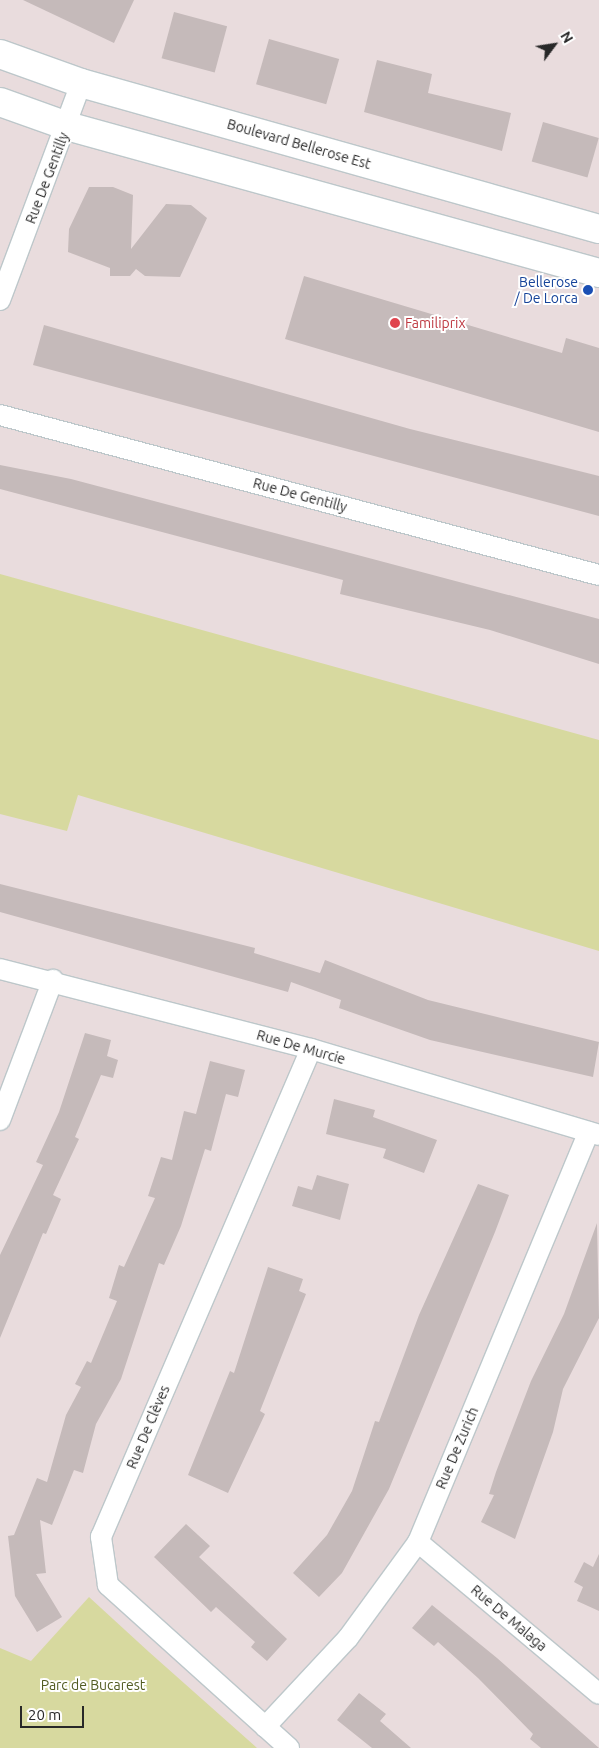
<!DOCTYPE html>
<html>
<head>
<meta charset="utf-8">
<style>
	body { margin:0 }
	#map { position:relative; width:599px; height:1748px; overflow:hidden; background:#e9dcdd; font-family:Ubuntu,sans-serif }
	div>[style] { position:absolute }
	.green>* { inset:0; background:#d7d99f }
	.building>* { inset:0; background:#c5baba; transform-origin:0 0 }
	.roads { filter:drop-shadow(1px 0 #bdc7ca) drop-shadow(-1px 0 #bdc7ca) drop-shadow(0 1px #bdc7ca) drop-shadow(0 -1px #bdc7ca) }
	.street>* { height:20px; margin:-10px; padding:0 10px; transform-origin:10px; border-radius:10px; background:#fff }
	.secondary>* { height:28px; margin:-14px; padding:0 14px; transform-origin:14px; border-radius:14px; background:#fff }
	.dots>* { width:14px; height:14px; translate:-50% -50%; box-sizing:border-box; border:2px solid #fff; border-radius:50% }
	span { translate:-50% -50%; white-space:nowrap; text-align:center; line-height:1.15; -webkit-text-stroke:4px #fff; paint-order:stroke }
	.street-label { font-size:14px; color:#282828 }
	.transit-label { font-size:14px; color:#164399 }
	.right { translate:-100% -50%; text-align:right }
	.health-label { font-size:14px; color:#be3a42 }
	.left { translate:0 -50%; text-align:left }
	.park-label { font-size:14px; color:#525c22 }
	.north { position:absolute; left:529px; top:20px; width:50px; height:50px; -webkit-text-stroke:4px #fff; paint-order:stroke; rotate:59deg; font-size:14px; font-weight:700; line-height:20px; text-align:center; color:#282828 }
	.north::after { content:''; display:block; margin:auto; width:18px; height:22px; background:#282828; clip-path:polygon(50% 0,100% 100%,50% 72%,0 100%) }
	.scale { position:absolute; left:20px; top:1706px; width:64px; height:22px; box-sizing:border-box; border:2px solid #282828; border-top:0; padding-left:6px; font-size:15px; line-height:18px; white-space:nowrap; color:#282828; -webkit-text-stroke:4px #fff; paint-order:stroke }
</style>
</head>
<body>
<div id="map">
	<div class="green">
		<i style="clip-path:polygon(0 574px,599px 740px,599px 951px,78px 795px,67px 831px,0 814px)"></i>
		<i style="clip-path:polygon(89px 1597px,149px 1652px,257px 1748px,0 1748px,0 1648px,31px 1661px)"></i>
	</div>
	<div class="building">
		<i style="clip-path:polygon(23px 0,134px 0,114px 43px)"></i>
		<i style="left:174px;top:12px;width:55px;height:48px;rotate:15deg"></i>
		<i style="left:269px;top:39px;width:73px;height:47px;rotate:16deg"></i>
		<i style="clip-path:polygon(377px 60px,432px 74px,428px 93px,511px 113px,502px 151px,364px 112px)"></i>
		<i style="left:543px;top:122px;width:58px;height:41px;rotate:16deg"></i>
		<i style="clip-path:polygon(89px 187px,113px 187px,133px 195px,131px 249px,166px 204px,191px 205px,207px 218px,180px 277px,145px 276px,136px 269px,130px 276px,110px 276px,110px 268px,68px 252px,69px 229px)"></i>
		<i style="clip-path:polygon(304px 276px,562px 353px,566px 338px,599px 348px,599px 432px,285px 339px)"></i>
		<i style="clip-path:polygon(44px 325px,410px 429px,599px 476px,599px 516px,33px 365px)"></i>
		<i style="clip-path:polygon(0 465px,71px 479px,599px 619px,599px 664px,490px 630px,340px 594px,343px 580px,0 489px)"></i>
		<i style="clip-path:polygon(0 884px,255px 948px,254px 953px,320px 973px,325px 960px,428px 1000px,599px 1042px,593px 1077px,430px 1040px,339px 1008px,341px 1000px,291px 982px,288px 992px,0 912px)"></i>
		<i style="clip-path:polygon(85px 1033px,111px 1040px,107px 1056px,118px 1060px,113px 1078px,101px 1075px,75px 1137px,79px 1139px,53px 1195px,61px 1199px,46px 1234px,43px 1233px,0 1338px,0 1255px,43px 1165px,36px 1162px,59px 1112px)"></i>
		<i style="clip-path:polygon(210px 1061px,245px 1070px,238px 1097px,226px 1094px,211px 1151px,205px 1149px,181px 1226px,164px 1265px,159px 1263px,121px 1379px,96px 1424px,83px 1473px,74px 1470px,52px 1525px,40px 1520px,46px 1573px,36px 1574px,62px 1617px,37px 1632px,15px 1596px,8px 1536px,14px 1535px,37px 1478px,47px 1482px,66px 1415px,81px 1387px,75px 1384px,87px 1361px,91px 1363px,117px 1301px,109px 1298px,119px 1265px,124px 1267px,155px 1198px,148px 1196px,161px 1157px,172px 1160px,184px 1111px,196px 1114px)"></i>
		<i style="clip-path:polygon(334px 1099px,375px 1110px,373px 1117px,437px 1140px,424px 1173px,383px 1158px,386px 1149px,326px 1134px)"></i>
		<i style="clip-path:polygon(317px 1175px,349px 1184px,340px 1220px,292px 1206px,298px 1186px,312px 1190px)"></i>
		<i style="clip-path:polygon(478px 1184px,509px 1195px,495px 1232px,389px 1489px,342px 1573px,319px 1597px,293px 1573px,327px 1535px,352px 1491px,375px 1421px,379px 1422px,419px 1315px)"></i>
		<i style="clip-path:polygon(597px 1223px,599px 1318px,563px 1389px,553px 1432px,515px 1539px,481px 1522px,494px 1495px,489px 1494px,496px 1472px,531px 1381px,564px 1314px)"></i>
		<i style="clip-path:polygon(268px 1267px,303px 1279px,299px 1291px,306px 1294px,260px 1411px,265px 1414px,228px 1493px,188px 1475px,230px 1371px,234px 1373px)"></i>
		<i style="clip-path:polygon(186px 1524px,210px 1546px,199px 1557px,287px 1639px,267px 1661px,251px 1647px,255px 1642px,216px 1607px,211px 1612px,154px 1557px)"></i>
		<i style="clip-path:polygon(599px 1554px,599px 1611px,577px 1601px,583px 1587px,574px 1582px,584px 1562px,593px 1567px)"></i>
		<i style="clip-path:polygon(432px 1605px,497px 1658px,599px 1748px,541px 1748px,530px 1739px,533px 1734px,478px 1678px,438px 1642px,434px 1646px,412px 1628px)"></i>
		<i style="clip-path:polygon(359px 1693px,386px 1714px,380px 1721px,411px 1748px,372px 1748px,337px 1720px)"></i>
	</div>
	<div class="roads">
		<div class="street">
			<i style="left:0;top:300px;width:232px;rotate:-69.5deg"></i>
			<i style="left:0;top:415px;width:620px;rotate:14.96deg"></i>
			<i style="left:0;top:969px;width:321px;rotate:14.4deg"></i>
			<i style="left:311px;top:1049px;width:301px;rotate:16.6deg"></i>
			<i style="left:0;top:1120px;width:150px;rotate:-69.3deg"></i>
			<i style="left:418px;top:1542px;width:236px;rotate:40deg"></i>
			<i style="left:265px;top:1727px;width:122px;rotate:-47deg"></i>
			<i style="left:348px;top:1638px;width:119px;rotate:-53.9deg"></i>
			<i style="left:418px;top:1542px;width:444px;rotate:-67.4deg"></i>
			<i style="left:289px;top:1748px;width:244px;rotate:-138deg"></i>
			<i style="left:108px;top:1585px;width:49px;rotate:-98.3deg"></i>
			<i style="left:101px;top:1537px;width:531px;rotate:-66.72deg"></i>
		</div>
		<div class="secondary">
			<i style="left:0;top:54px;width:86px;rotate:19.7deg"></i>
			<i style="left:81px;top:83px;width:538px;rotate:15.74deg"></i>
			<i style="left:0;top:102px;width:71px;rotate:19.7deg"></i>
			<i style="left:67px;top:126px;width:552px;rotate:15.45deg"></i>
		</div>
	</div>
	<div class="dots">
		<i style="left:588px;top:290px;background:#1a4fb4"></i>
		<i style="left:395px;top:323px;background:#e0444e"></i>
	</div>
	<div class="street-label">
		<span style="left:299px;top:144px;rotate:16deg">Boulevard Bellerose Est</span>
		<span style="left:47px;top:178px;rotate:-69deg">Rue De Gentilly</span>
		<span style="left:300px;top:495px;rotate:15deg">Rue De Gentilly</span>
		<span style="left:301px;top:1047px;rotate:16deg">Rue De Murcie</span>
		<span style="left:148px;top:1427px;rotate:-67deg">Rue De Clèves</span>
		<span style="left:457px;top:1448px;rotate:-67deg">Rue De Zurich</span>
		<span style="left:509px;top:1618px;rotate:40deg">Rue De Malaga</span>
	</div>
	<div class="transit-label">
		<span class="right" style="left:578px;top:290px">Bellerose<br>/ De Lorca</span>
	</div>
	<div class="health-label">
		<span class="left" style="left:405px;top:323px">Familiprix</span>
	</div>
	<div class="park-label">
		<span style="left:93px;top:1685px">Parc de Bucarest</span>
	</div>
	<div class="north">N</div>
	<div class="scale">20 m</div>
</div>
</body>
</html>
